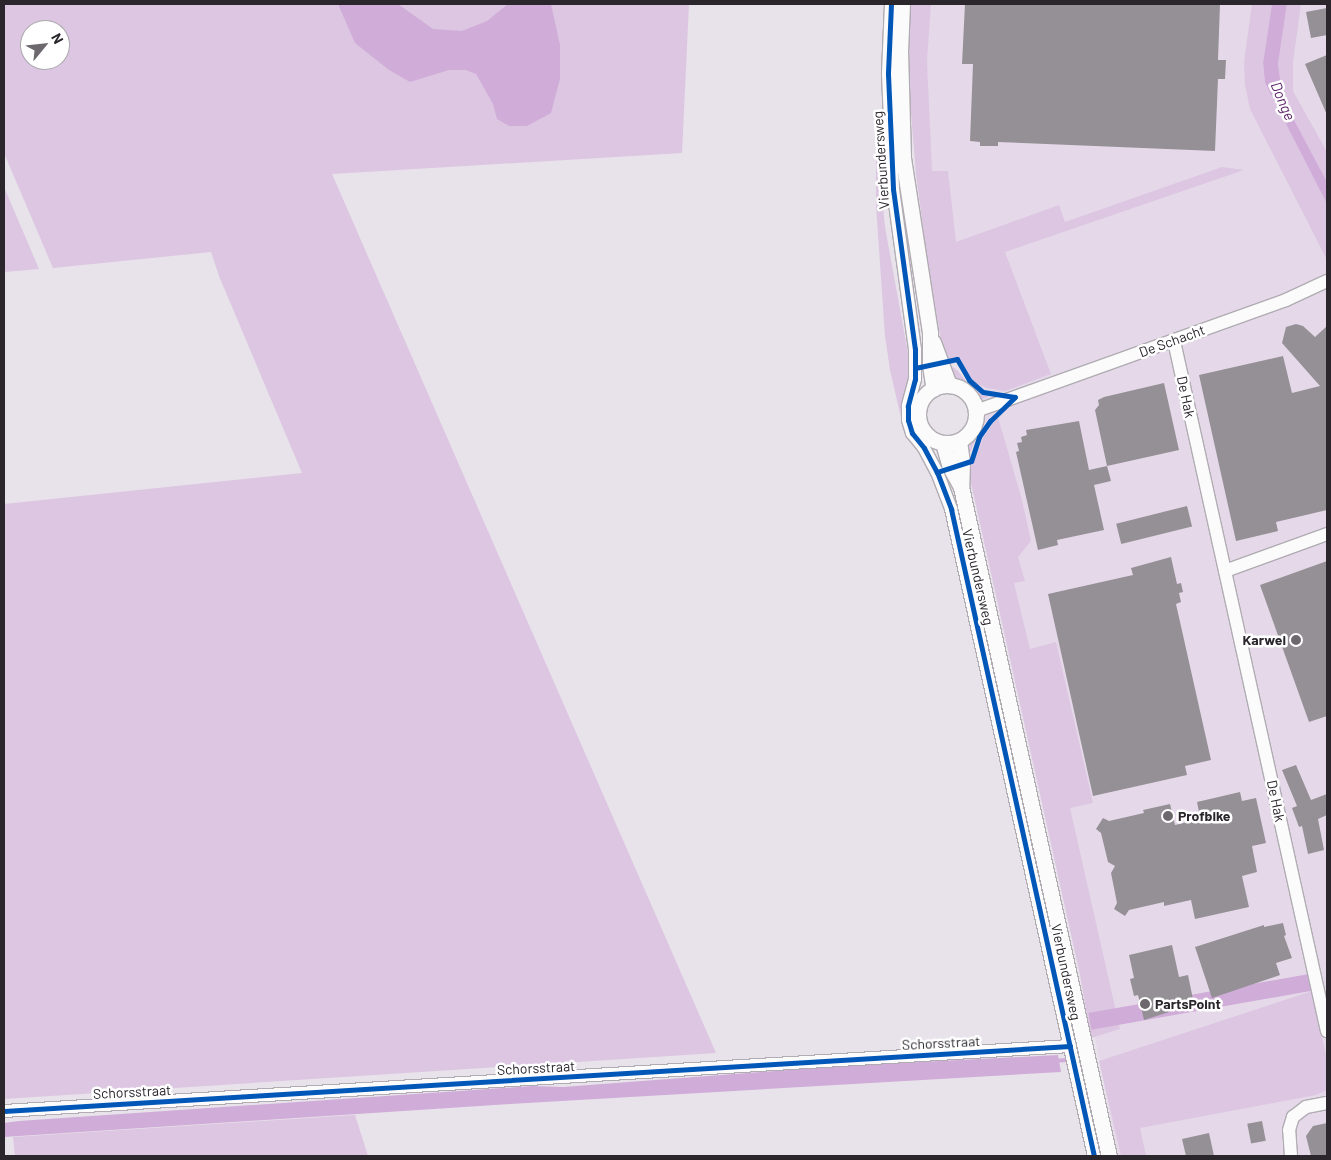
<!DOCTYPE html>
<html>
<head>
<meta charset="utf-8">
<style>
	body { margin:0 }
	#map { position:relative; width:1331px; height:1160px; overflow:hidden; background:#e8e2ea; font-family:Barlow,sans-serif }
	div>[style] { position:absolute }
	.built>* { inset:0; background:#e5d9e9 }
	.green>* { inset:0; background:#dcc6e2 }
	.water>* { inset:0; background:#d0acd8; transform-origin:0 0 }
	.stream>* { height:4px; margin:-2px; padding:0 2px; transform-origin:2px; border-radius:2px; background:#d0acd8 }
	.building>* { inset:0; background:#959096; transform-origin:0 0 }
	.roads { filter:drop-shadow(1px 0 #b0acb2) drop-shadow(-1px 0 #b0acb2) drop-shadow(0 1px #b0acb2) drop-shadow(0 -1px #b0acb2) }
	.minor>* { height:12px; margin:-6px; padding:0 6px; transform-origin:6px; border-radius:6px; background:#fcfbfc }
	.major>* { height:15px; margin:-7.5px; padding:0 7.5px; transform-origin:7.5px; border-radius:7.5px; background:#fcfbfc }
	.major>.ring { margin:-7.5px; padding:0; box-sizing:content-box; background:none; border:15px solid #fcfbfc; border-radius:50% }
	.cycleway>* { height:5px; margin:-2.5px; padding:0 2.5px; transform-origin:2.5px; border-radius:2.5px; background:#0057b8 }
	.dots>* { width:14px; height:14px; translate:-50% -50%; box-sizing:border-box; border:2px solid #fff; border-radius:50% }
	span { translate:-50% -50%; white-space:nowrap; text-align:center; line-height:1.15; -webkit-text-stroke:5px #fff; paint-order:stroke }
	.street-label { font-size:14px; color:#2a262c }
	.poi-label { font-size:14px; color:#2a262c; font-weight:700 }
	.right { translate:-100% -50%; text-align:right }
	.left { translate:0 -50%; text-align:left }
	.water-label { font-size:15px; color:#5b2169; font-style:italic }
	.frame { position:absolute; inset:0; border:5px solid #2a262c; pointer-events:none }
	.north { position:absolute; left:20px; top:20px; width:50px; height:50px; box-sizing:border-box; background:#fff; border:1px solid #aaa8ab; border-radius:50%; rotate:62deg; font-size:14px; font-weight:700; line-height:20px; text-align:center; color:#2a262c }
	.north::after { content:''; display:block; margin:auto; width:18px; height:22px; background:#6c686e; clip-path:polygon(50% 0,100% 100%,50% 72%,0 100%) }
</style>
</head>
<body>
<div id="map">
	<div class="built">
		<i style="clip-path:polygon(925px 4px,1327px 4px,1327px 1156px,1118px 1156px,966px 376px,950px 260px,930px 171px)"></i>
	</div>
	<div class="green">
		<i style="clip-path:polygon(evenodd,4px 4px,689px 4px,682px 153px,332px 174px,716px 1053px,4px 1099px,4px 504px,302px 473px,219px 276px,211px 252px,53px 268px,4px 153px,4px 4px,30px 30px,60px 30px,60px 60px,30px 60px,30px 30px)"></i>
		<i style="clip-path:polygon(908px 4px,931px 4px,927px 61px,932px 171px,948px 171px,956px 242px,1059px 205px,1065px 222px,1222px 167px,1244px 170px,1005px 252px,1051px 374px,1005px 391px,987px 388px,977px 384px,956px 361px,944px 359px,927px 258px,916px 174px,909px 88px)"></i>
		<i style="clip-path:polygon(1252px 4px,1272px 4px,1263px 63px,1265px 83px,1327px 204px,1327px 260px,1250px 109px,1245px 85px,1244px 62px)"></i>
		<i style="clip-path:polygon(1287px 4px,1301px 4px,1293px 62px,1293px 91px,1327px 152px,1327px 182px,1283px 99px,1278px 64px)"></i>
		<i style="clip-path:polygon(876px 137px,885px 227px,911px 370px,902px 412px,903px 426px,890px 370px,885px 336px,876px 205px)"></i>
		<i style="clip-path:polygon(4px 187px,39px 269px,4px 272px)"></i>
		<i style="clip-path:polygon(945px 366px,953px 367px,958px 371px,973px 390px,990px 396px,982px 399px,971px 396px,954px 385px)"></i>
		<i style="clip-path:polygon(998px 417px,1022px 500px,1031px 541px,1018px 557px,1025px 581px,1014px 583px,1030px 649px,1056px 642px,1093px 803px,1070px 808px,1120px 1029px,1091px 1038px,1080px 975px,967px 465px,973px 463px,984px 436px)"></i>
		<i style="clip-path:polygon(977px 424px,979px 432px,968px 457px,965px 449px,968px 435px)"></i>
		<i style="clip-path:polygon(1312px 991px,1327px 1060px,1327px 1090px,1316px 1095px,1140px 1128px,1146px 1156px,1121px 1156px,1099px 1061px)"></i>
		<i style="clip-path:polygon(355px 1115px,368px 1156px,15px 1156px,13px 1137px)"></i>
	</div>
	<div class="water">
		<i style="clip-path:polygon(338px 4px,398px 4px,433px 29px,462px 31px,487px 21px,508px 4px,551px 4px,560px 45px,560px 79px,551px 113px,527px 126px,509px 126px,497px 119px,493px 104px,476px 74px,466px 70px,449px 70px,410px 82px,389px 70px,355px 43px)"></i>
		<i style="clip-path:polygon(1272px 4px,1287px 4px,1278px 64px,1283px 99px,1327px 182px,1327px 204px,1265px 83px,1263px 63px)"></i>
		<i style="left:1309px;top:974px;width:17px;height:224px;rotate:80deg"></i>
		<i style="clip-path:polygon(1058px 1055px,1061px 1072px,510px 1104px,4px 1137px,4px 1123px,19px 1121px,532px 1086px,563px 1087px,841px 1066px)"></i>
	</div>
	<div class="stream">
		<i style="left:1054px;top:1061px;width:13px;rotate:-4deg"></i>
	</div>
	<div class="building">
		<i style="clip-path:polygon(965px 4px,1220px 4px,1218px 60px,1226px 60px,1225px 79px,1218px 79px,1215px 151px,998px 142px,998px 146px,980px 146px,980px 142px,970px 141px,973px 64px,962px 64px)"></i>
		<i style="clip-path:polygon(1327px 8px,1327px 35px,1311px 38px,1306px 12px)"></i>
		<i style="clip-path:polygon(1327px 55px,1327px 115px,1305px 64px)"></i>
		<i style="clip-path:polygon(1296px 324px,1303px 326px,1315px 337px,1327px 326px,1327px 510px,1276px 522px,1278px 531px,1236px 541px,1199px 375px,1283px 356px,1292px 393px,1320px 386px,1282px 343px,1286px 327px)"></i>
		<i style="clip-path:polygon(1164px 383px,1179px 450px,1107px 466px,1095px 410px,1099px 405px,1098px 400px,1104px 397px)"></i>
		<i style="clip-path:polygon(1079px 421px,1089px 470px,1107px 466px,1111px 481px,1094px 485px,1104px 530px,1057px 540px,1058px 545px,1038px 550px,1016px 452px,1019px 451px,1017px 443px,1022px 442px,1021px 437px,1027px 435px,1026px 430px)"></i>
		<i style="left:1187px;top:506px;width:21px;height:73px;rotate:76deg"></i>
		<i style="clip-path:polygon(1171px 557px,1177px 584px,1181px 583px,1183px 592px,1179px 593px,1181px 602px,1176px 604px,1211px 760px,1185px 766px,1187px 775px,1093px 796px,1048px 594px,1133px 575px,1131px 568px)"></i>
		<i style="clip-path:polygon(1327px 561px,1327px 716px,1309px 722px,1260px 585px)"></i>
		<i style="clip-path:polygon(1296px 765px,1311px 800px,1327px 794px,1327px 815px,1318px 819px,1324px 850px,1308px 854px,1302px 826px,1299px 827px,1292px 808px,1297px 806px,1282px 770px)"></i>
		<i style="clip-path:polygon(1240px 792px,1242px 801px,1256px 798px,1266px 843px,1252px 846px,1257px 872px,1242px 876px,1249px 907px,1195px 919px,1191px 900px,1164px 906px,1164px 902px,1129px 910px,1125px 916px,1114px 909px,1117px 903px,1111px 873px,1115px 866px,1108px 862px,1101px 833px,1096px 829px,1103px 818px,1109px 821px,1144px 813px,1143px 810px,1170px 804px,1175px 825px,1196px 820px,1194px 813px,1199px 812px,1197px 802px)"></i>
		<i style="clip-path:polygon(1283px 923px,1286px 935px,1284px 936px,1292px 958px,1276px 963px,1280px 975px,1212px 998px,1195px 947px,1264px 925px,1264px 927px)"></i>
		<i style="clip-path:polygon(1172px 945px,1179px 977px,1188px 975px,1194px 1004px,1144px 1020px,1138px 995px,1134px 996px,1130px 979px,1134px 978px,1129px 955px)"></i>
		<i style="left:1262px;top:1121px;width:20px;height:15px;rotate:79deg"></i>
		<i style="clip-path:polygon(1327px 1123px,1327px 1156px,1311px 1156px,1306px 1136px,1313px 1126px)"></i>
		<i style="clip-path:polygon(1209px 1133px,1214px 1156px,1186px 1156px,1182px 1139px)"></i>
	</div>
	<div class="roads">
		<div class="minor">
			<i style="left:891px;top:4px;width:70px;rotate:92.5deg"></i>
			<i style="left:888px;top:74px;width:115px;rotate:87.5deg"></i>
			<i style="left:893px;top:189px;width:162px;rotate:82.2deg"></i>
			<i style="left:915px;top:349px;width:30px;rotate:90deg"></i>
			<i style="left:915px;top:379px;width:28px;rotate:105deg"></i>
			<i style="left:908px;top:406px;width:14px;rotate:90deg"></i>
			<i style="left:908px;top:420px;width:14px;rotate:73deg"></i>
			<i style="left:912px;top:433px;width:19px;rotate:51deg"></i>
			<i style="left:924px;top:448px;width:27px;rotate:62deg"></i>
			<i style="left:937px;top:472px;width:40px;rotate:69deg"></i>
			<i style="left:951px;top:509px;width:663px;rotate:77.54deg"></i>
			<i style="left:1174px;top:341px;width:707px;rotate:77.5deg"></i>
			<i style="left:976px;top:411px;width:329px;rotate:-19.7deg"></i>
			<i style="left:1286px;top:300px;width:45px;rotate:-24.9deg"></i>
			<i style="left:1225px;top:571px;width:109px;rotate:-19.9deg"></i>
			<i style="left:4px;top:1111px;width:1068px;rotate:-3.49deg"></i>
			<i style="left:1291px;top:1156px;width:26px;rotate:-94deg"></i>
			<i style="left:1289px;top:1130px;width:14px;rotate:-73deg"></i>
			<i style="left:1293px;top:1117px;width:16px;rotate:-38deg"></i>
			<i style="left:1306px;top:1107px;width:21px;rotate:-11deg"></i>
		</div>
		<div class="major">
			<i style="left:902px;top:4px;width:47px;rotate:92.4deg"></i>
			<i style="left:900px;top:51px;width:107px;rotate:88.4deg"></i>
			<i style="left:903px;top:158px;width:177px;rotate:81.2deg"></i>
			<i style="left:930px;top:333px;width:32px;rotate:90deg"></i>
			<i style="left:930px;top:365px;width:24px;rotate:81deg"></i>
			<i style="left:933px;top:342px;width:46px;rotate:69.6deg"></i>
			<i class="ring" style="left:918px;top:385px;width:43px;height:43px"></i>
			<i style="left:959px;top:441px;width:22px;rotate:82deg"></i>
			<i style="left:962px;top:463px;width:24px;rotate:92deg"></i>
			<i style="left:961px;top:487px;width:685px;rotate:77.53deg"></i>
			<i style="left:943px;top:443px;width:25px;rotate:74deg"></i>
			<i style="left:950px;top:467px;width:23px;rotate:61deg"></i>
		</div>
	</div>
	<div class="cycleway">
		<i style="left:891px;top:4px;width:70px;rotate:92.5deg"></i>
		<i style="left:888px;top:74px;width:115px;rotate:87.5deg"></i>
		<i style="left:893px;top:189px;width:162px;rotate:82.2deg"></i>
		<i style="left:915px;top:349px;width:30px;rotate:90deg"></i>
		<i style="left:915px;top:379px;width:28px;rotate:105deg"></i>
		<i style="left:908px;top:406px;width:14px;rotate:90deg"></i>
		<i style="left:908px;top:420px;width:14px;rotate:73deg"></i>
		<i style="left:912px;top:433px;width:19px;rotate:51deg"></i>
		<i style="left:924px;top:448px;width:27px;rotate:62deg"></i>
		<i style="left:937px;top:472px;width:40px;rotate:69deg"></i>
		<i style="left:951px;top:509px;width:663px;rotate:77.54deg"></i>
		<i style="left:915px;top:368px;width:43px;rotate:-12.1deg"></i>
		<i style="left:957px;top:359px;width:24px;rotate:60deg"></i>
		<i style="left:969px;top:380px;width:18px;rotate:41deg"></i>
		<i style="left:983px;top:392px;width:32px;rotate:9deg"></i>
		<i style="left:1015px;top:397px;width:35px;rotate:136deg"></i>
		<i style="left:990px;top:421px;width:19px;rotate:125deg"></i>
		<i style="left:979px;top:437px;width:25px;rotate:108deg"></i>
		<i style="left:971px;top:461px;width:36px;rotate:162deg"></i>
		<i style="left:4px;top:1111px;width:1068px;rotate:-3.49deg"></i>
	</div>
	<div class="dots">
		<i style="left:1296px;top:640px;background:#6c686e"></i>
		<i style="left:1168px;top:816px;background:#6c686e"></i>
		<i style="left:1145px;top:1004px;background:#6c686e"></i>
	</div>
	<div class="street-label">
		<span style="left:881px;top:160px;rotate:-94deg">Vierbundersweg</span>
		<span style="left:1172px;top:341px;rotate:-20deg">De Schacht</span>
		<span style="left:1186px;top:397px;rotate:78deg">De Hak</span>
		<span style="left:978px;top:577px;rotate:77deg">Vierbundersweg</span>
		<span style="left:1276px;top:801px;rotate:78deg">De Hak</span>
		<span style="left:1066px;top:972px;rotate:78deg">Vierbundersweg</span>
		<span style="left:941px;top:1043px;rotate:-3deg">Schorsstraat</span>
		<span style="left:536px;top:1068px;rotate:-3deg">Schorsstraat</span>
		<span style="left:132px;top:1092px;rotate:-3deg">Schorsstraat</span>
	</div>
	<div class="poi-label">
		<span class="right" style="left:1286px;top:640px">Karwei</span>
		<span class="left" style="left:1178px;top:816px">Profbike</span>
		<span class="left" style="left:1155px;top:1004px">PartsPoint</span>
	</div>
	<div class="water-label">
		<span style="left:1283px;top:101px;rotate:67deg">Donge</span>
	</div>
	<div class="frame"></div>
	<div class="north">N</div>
</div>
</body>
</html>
